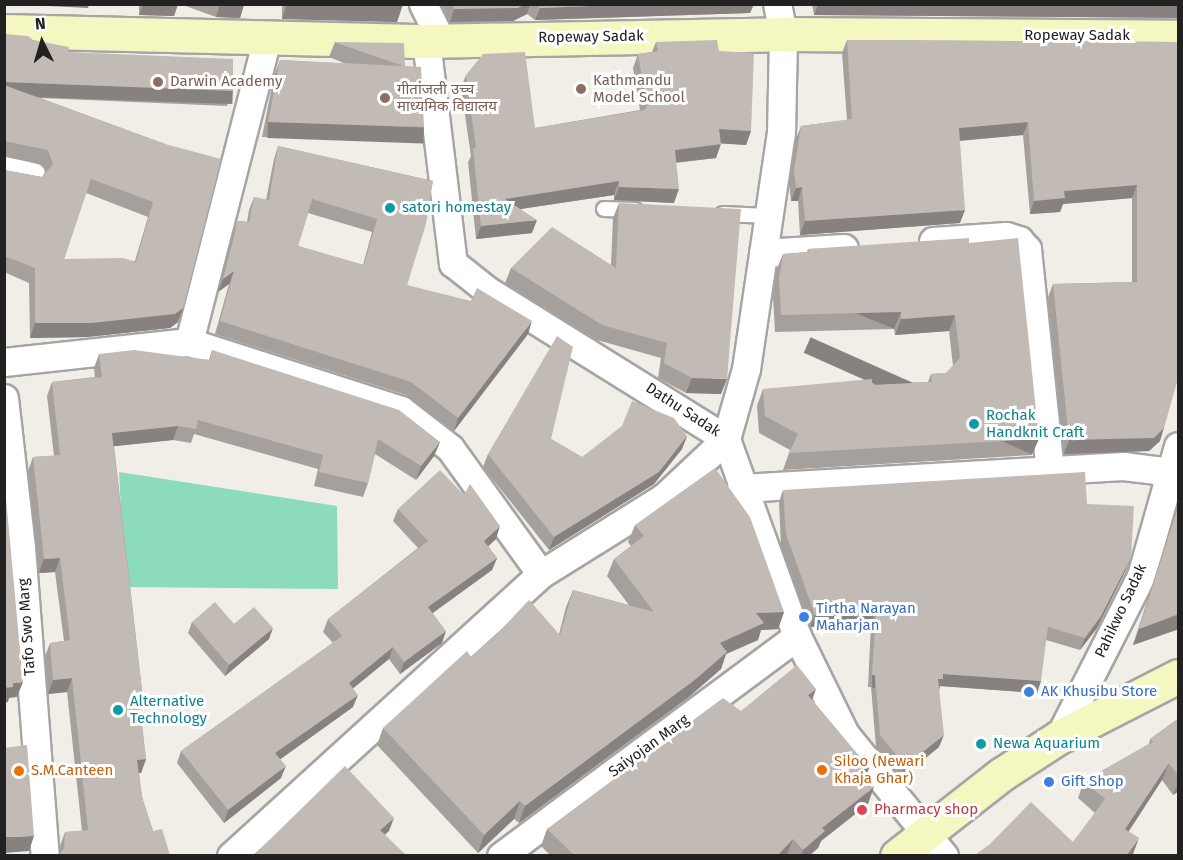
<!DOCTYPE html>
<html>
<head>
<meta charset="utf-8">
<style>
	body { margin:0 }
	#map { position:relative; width:1183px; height:860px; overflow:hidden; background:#f1eee8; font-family:"Fira Sans","Noto Sans Devanagari",sans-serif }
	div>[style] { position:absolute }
	.pitch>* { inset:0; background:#8bdbbc }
	.roads { filter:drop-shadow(2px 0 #a5a5a5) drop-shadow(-2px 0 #a5a5a5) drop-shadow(0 2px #a5a5a5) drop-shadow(0 -2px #a5a5a5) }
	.service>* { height:14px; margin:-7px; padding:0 7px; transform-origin:7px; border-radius:7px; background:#fff }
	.minor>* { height:27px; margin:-13.5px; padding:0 13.5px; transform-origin:13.5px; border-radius:13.5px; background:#fff }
	.secondary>* { height:33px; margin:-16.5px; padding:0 16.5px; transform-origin:16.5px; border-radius:16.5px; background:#f4f7c0 }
	.wall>* { inset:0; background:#a6a09c }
	.shaded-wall>* { inset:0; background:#87827f; transform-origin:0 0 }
	.building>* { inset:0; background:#c1bab5 }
	.dots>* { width:16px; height:16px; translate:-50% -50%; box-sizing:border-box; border:3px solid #fff; border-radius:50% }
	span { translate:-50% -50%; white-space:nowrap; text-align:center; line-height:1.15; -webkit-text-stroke:6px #fff; paint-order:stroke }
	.street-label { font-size:15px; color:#212121 }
	.education-label { font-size:15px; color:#785e54 }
	.left { translate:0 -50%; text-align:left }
	.culture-label { font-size:15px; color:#0d838f }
	.shop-label { font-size:15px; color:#366cbe }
	.food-label { font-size:15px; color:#c56008 }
	.health-label { font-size:15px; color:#be3a42 }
	.frame { position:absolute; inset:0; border:6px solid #212121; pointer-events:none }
	.north { position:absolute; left:12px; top:12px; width:60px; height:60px; -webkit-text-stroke:4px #fff; paint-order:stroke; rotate:355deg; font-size:16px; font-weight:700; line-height:24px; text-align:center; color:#212121 }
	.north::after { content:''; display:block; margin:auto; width:21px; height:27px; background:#212121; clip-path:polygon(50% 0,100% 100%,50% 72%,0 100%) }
</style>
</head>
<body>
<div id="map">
	<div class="pitch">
		<i style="clip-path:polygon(119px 472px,337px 506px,338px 589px,125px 587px)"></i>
	</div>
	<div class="roads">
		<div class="service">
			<i style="left:604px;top:209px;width:31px;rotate:2deg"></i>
			<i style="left:723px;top:214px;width:46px;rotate:2.5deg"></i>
		</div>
		<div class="minor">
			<i style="left:423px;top:4px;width:40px;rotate:63.4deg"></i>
			<i style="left:426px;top:41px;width:224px;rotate:83.1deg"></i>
			<i style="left:453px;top:263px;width:43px;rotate:38.5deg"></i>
			<i style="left:487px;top:290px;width:282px;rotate:31.9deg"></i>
			<i style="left:726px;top:439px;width:209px;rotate:70.2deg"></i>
			<i style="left:797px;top:636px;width:109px;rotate:63.9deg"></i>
			<i style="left:845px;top:734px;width:157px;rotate:50.9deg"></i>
			<i style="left:4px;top:170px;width:29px;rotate:12deg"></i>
			<i style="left:933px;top:241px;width:73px;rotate:-3.9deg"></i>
			<i style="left:1006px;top:236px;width:14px;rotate:17deg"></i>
			<i style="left:1019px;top:240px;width:12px;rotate:48deg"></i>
			<i style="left:1027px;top:249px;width:224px;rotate:84.1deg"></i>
			<i style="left:763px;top:253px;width:81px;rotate:-3.5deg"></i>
			<i style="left:189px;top:342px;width:314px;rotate:-75.6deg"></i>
			<i style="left:4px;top:362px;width:186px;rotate:-6.2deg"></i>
			<i style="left:189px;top:342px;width:223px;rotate:17.8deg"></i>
			<i style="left:401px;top:410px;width:62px;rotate:37.8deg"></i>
			<i style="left:450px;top:448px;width:155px;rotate:54.2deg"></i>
			<i style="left:4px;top:398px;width:150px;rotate:83.5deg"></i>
			<i style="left:21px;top:547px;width:310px;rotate:85.6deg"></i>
			<i style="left:741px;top:488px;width:383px;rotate:-3.3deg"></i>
			<i style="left:1123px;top:466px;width:34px;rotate:7deg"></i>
			<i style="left:1157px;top:470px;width:14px;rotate:39deg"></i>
			<i style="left:1059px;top:737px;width:181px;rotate:-63deg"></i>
			<i style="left:1141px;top:576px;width:135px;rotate:-74.1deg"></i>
			<i style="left:231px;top:856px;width:419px;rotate:-42.3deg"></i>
			<i style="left:541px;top:574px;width:145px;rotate:-32deg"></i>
			<i style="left:664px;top:497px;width:85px;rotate:-43.1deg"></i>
			<i style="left:726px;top:439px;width:73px;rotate:-74.1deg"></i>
			<i style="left:746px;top:369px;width:239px;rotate:-81.6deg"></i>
			<i style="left:781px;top:133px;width:99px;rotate:-88.8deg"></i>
			<i style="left:783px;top:34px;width:31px;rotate:-101deg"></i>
			<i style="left:501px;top:856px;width:369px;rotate:-36.6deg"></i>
		</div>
		<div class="secondary">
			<i style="left:4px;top:31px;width:422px;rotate:1.4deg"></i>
			<i style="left:426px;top:41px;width:357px;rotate:-1.1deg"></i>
			<i style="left:783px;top:34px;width:395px;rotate:0.4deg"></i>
			<i style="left:897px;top:856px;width:133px;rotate:-38deg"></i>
			<i style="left:1002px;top:774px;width:68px;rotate:-33deg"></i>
			<i style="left:1059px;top:737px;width:134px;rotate:-27.1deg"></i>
		</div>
	</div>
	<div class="wall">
		<i style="clip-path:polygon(139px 4px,178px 4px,174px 16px,139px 15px)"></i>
		<i style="clip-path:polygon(180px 4px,244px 4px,240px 18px,216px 17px)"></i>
		<i style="clip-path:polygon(282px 4px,403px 4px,397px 22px,282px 19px)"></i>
		<i style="clip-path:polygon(441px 4px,754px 4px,750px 13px,535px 20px,527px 14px,513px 21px,450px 22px)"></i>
		<i style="clip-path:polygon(812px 4px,1179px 4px,1179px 18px,814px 15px)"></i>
		<i style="clip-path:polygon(evenodd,4px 34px,33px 40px,68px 52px,233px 91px,227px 106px,40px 98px,165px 144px,178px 322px,170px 328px,87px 337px,30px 338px,29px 283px,4px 272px,4px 170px,42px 177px,45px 172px,43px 165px,4px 156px,4px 34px,86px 193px,148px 217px,135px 261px,64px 259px,86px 193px)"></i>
		<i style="clip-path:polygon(847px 40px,1179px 42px,1160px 441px,1149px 451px,1064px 454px,1048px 297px,1053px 284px,1132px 282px,1132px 198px,1063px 204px,1060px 212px,1030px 214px,1023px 135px,960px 141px,960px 223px,800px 235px,798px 201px,791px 201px,789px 183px,796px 139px,801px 126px,847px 120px,842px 53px)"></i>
		<i style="clip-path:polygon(335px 42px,405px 66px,424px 127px,419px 142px,262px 137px,274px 76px,280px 60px,346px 64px,329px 57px)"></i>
		<i style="clip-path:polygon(656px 42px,719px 51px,751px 131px,746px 145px,720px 143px,716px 158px,676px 163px,674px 203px,614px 200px,614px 195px,521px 209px,532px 233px,476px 239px,468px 162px,471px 156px,461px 88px,466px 75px,535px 128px,640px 110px,633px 68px,638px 54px,652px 52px)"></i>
		<i style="clip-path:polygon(evenodd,278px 146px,433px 181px,407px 285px,528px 334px,454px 431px,406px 395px,215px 334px,229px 284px,218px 292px,233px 234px,238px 221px,247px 222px,249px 210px,254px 197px,266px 200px,274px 159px,278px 146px,308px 213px,372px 232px,363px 265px,298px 246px,308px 213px)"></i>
		<i style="clip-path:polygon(619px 203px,721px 394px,686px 393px,658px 378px,661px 358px,597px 340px,505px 283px,511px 268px,611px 265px,613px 218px)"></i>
		<i style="clip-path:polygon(969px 243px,1032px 455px,783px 470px,790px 450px,759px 433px,757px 406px,763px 389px,928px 382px,931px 374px,946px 373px,953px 366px,949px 331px,895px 335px,894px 329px,775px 332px,773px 296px,776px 271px,783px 254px,807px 252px,808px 249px)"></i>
		<i style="clip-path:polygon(212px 350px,440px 442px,434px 456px,416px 480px,375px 454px,368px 483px,363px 497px,314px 486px,318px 469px,194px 434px,191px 443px,173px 440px,114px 446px,143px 699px,140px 708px,146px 759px,141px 773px,139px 773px,142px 797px,153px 831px,170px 855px,59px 855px,60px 846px,65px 832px,82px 831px,67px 692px,48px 694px,45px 657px,50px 643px,64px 641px,55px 572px,39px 573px,28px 471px,33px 457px,54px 456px,47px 396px,52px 382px,95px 377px,94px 368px,99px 354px,209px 360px)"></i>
		<i style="clip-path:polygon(687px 436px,682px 449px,654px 484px,549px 550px,483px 467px,488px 454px,551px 439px,582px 457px)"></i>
		<i style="clip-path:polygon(783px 490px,1087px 504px,1126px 570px,1097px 628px,1080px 650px,1046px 640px,1037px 693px,940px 686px,939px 690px,939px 747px,901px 778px,876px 747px,871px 687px,868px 687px,871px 623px,810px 627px,781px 546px,779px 502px)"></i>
		<i style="clip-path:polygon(1179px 501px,1179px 629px,1133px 645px)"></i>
		<i style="clip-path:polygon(398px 509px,496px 539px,488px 546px,497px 558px,492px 570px,433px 613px,442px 643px,400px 674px,389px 659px,353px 688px,353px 707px,280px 759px,281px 778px,224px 823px,177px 763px,181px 751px,333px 643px,323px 632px,328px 619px,418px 548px,393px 521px)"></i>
		<i style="clip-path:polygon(635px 525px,784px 612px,778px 629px,761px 630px,758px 640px,726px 654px,721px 669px,690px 696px,519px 823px,514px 819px,478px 853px,377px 745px,383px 728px,471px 657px,559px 634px,566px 607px,573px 590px,629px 605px,607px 576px,614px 559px,631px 546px,628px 542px)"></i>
		<i style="clip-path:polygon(192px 622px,234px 624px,269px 639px,225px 676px,188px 633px)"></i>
		<i style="clip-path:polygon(812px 700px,869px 768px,866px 777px,868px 804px,821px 841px,818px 848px,810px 855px,550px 855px,541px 846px,547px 829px,741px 711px)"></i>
		<i style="clip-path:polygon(1179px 718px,1179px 791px,1173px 795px,1162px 780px,1129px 831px,1133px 854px,990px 844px,1073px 842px,1095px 813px,1078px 798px,1084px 781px,1149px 744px,1150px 739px)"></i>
	</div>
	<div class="shaded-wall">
		<i style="clip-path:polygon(49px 4px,89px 4px,88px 8px,48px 6px)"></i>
		<i style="clip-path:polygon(143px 4px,178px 4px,174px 16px,139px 15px)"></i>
		<i style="clip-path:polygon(220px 4px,244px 5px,240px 18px,216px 17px)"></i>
		<i style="clip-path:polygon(287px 4px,403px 4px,397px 22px,282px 19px)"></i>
		<i style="clip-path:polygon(530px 4px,527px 14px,513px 21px,450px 22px,454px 9px)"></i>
		<i style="clip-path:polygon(640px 4px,754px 4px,750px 13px,535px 20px,540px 8px)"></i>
		<i style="clip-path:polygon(818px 4px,1179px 5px,1179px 17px,1178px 18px,814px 15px)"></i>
		<i style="left:4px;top:82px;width:229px;height:14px;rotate:2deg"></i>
		<i style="left:268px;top:122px;width:156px;height:16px;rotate:2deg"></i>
		<i style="clip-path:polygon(1028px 122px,1023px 135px,955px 141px,959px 128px)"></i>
		<i style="clip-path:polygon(719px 129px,751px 131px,746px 145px,714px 143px)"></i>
		<i style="clip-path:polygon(721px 144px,716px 158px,670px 163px,675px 150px)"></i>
		<i style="clip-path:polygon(619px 181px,614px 195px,500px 212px,505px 199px)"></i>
		<i style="clip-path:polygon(1137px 185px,1132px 198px,1063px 204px,1060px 212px,1030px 214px,1034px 201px,1064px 191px)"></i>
		<i style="clip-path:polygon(619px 187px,679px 189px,674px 203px,614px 200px)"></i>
		<i style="clip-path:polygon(802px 187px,798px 201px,791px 201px,796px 188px)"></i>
		<i style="clip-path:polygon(965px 210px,960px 223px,800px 235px,805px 221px)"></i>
		<i style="clip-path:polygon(537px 220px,532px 233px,476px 239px,481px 226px)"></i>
		<i style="clip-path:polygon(234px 271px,229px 284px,218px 292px,223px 279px)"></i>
		<i style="clip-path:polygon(183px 308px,178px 322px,170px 328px,87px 337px,30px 338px,35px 323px)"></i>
		<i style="left:901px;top:312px;width:18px;height:120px;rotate:112deg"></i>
		<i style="clip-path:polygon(955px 315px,949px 331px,895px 335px,901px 319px)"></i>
		<i style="clip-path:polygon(532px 321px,528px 334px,454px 431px,458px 418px)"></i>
		<i style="clip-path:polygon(692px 378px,727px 379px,721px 394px,686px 393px)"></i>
		<i style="clip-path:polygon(178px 426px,173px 440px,107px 447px,112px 433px)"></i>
		<i style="clip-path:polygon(1164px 428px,1160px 441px,1149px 451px,1064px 454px,1069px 440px)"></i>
		<i style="clip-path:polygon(687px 436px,682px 449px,654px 484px,549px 550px,554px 537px)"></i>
		<i style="left:1039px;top:439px;width:17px;height:250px;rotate:114deg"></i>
		<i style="clip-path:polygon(440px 442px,434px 456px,416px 480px,421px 466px)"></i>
		<i style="clip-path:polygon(500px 526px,496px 539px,480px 554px,484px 541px)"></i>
		<i style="clip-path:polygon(60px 558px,55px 572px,39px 573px,44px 559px)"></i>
		<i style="clip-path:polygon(497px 558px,492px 570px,424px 619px,428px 607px)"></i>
		<i style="clip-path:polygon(1131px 558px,1126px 570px,1097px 628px,1080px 650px,1085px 638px)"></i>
		<i style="clip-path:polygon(876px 611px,871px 623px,810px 627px,815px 615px)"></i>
		<i style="clip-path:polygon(784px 612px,778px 629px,761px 630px,758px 640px,726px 654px,721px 669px,690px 696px,519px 823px,525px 806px,720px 643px,756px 613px)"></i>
		<i style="clip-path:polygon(1179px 614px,1179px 629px,1133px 645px,1139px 629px)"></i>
		<i style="clip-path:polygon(273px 628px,269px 639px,225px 676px,229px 665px)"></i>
		<i style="clip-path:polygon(446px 631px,442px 643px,400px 674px,404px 662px)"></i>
		<i style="clip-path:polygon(393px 647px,389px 659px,345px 695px,349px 683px)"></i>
		<i style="clip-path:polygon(943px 674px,1041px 681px,1037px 693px,940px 686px,939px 691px,938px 679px)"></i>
		<i style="left:872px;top:675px;width:3px;height:13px"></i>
		<i style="clip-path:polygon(72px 678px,67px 692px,48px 694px,53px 680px)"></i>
		<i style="clip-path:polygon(23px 682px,17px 697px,9px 698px,8px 702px,4px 703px,4px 688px,13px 683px)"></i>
		<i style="clip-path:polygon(816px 689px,810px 706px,808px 695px)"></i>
		<i style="clip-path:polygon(358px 695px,353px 707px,271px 766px,275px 753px)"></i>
		<i style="clip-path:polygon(944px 735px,939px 747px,901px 778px,905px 766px)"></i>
		<i style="clip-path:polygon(146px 759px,141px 773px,132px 774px,137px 760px)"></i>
		<i style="clip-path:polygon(1169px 763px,1162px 780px,1119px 846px,1125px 829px)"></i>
		<i style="clip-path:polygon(286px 766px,281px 778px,224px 823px,228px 810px)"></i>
		<i style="clip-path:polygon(869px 768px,863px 785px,860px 769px)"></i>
		<i style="clip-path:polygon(1179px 781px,1179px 791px,1173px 795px)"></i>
		<i style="clip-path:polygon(874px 787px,868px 804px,821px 841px,818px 848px,810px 855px,801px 855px,803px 850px,822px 828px)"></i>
		<i style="clip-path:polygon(520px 801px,514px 819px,478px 853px,484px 835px)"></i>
		<i style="clip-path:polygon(394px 818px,389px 831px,376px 843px,380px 830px)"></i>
		<i style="clip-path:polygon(34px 836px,29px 851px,4px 853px,4px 837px)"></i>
		<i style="clip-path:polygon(1139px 838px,1133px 854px,1132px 855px,1127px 855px)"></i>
		<i style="clip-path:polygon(793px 839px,787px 855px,778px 855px)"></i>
	</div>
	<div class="building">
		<i style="clip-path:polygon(452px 4px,525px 4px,518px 8px,454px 9px)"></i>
		<i style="clip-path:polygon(536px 4px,640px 4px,540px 8px)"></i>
		<i style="clip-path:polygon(1122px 4px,1179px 4px,1179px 5px)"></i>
		<i style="clip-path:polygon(4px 34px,28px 36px,33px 40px,69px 47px,68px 52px,233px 59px,233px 91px,4px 82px)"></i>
		<i style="clip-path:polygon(717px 40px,719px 51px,754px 53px,751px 131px,719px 129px,721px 144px,675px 150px,679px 189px,619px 187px,619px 181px,505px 199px,537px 220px,481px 226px,473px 148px,476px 148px,466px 75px,483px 54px,525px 52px,535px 128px,644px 110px,647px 106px,638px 54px,658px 51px,656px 42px)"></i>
		<i style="clip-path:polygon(847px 40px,1179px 42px,1179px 375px,1164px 428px,1154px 438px,1069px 440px,1053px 284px,1137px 282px,1137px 185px,1064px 191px,1065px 198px,1034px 201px,1028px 122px,959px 128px,965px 210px,805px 221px,802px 187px,796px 188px,794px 170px,801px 126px,852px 119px)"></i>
		<i style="clip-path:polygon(335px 42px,404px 43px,405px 66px,421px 67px,424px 127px,268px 122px,280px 60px,403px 66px)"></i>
		<i style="clip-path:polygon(evenodd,4px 85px,165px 144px,221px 159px,183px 308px,175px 314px,92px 323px,35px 323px,35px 268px,4px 256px,4px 170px,42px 177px,53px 164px,48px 150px,4px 141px,4px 85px,91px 179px,153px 202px,136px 262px,123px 258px,64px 259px,91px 179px)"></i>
		<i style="clip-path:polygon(evenodd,278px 146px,433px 181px,426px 224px,407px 285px,471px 301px,477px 288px,532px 321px,458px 418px,411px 382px,220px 321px,234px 271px,223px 279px,238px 221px,249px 222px,254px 197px,269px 200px,278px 146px,312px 199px,377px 219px,364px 265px,298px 246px,312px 199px)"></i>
		<i style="clip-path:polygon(619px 203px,741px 209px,727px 379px,692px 378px,664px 363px,667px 343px,602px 325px,511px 268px,552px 227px,616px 268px)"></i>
		<i style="clip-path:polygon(969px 238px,969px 243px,1018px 238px,1039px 439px,789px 453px,798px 434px,765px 416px,763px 389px,872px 379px,872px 385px,932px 382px,931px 374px,946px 373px,960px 358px,955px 315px,901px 319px,901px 312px,781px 315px,779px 279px,783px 254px,809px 252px,808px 249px)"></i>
		<i style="clip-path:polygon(557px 336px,573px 347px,551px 439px,582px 457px,622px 426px,632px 401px,674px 418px,687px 436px,659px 472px,554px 537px,488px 454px)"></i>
		<i style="clip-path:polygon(134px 350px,210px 360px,212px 350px,399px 410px,440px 442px,421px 466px,378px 439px,368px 483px,319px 472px,323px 455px,198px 420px,196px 429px,178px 426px,112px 433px,143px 699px,138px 693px,146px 759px,137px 760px,142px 797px,153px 831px,162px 829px,170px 855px,60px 855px,60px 854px,64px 848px,65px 832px,88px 830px,72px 678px,53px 680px,50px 643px,70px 640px,60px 558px,44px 559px,33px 457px,60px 455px,52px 382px,102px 377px,99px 354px)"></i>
		<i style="clip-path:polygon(715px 468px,750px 517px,784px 612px,756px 613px,764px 623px,720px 643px,727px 652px,696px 679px,525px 806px,520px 801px,484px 835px,383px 728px,467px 651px,471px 657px,495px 636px,529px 600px,560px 635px,573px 590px,654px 612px,614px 559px,644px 536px,635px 525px)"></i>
		<i style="clip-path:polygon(440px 470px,464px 495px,470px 484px,500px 526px,484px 541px,497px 558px,428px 607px,446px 631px,404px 662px,393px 647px,349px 683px,358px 695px,275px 753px,286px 766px,228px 810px,181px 751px,342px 636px,328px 619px,428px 541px,398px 509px)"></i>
		<i style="clip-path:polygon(1085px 472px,1087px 504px,1134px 506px,1131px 558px,1101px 616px,1085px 638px,1048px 627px,1041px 681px,943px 674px,943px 679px,938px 679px,944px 735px,905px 766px,880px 735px,875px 675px,872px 675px,876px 611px,815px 615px,786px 534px,783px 490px)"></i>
		<i style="clip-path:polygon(4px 477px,23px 682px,13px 683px,13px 687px,4px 688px)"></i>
		<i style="clip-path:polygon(1179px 504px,1179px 614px,1139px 629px)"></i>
		<i style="clip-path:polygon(215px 602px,234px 624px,254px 607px,273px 628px,229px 665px,192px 622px)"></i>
		<i style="clip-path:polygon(797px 665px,816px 689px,808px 695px,869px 768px,860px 769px,874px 787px,822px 828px,825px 831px,803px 850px,793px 839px,778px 855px,574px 855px,547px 829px,723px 698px,741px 711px)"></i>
		<i style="clip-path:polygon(1179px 718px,1179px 777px,1169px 763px,1125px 829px,1139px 838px,1127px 855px,975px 855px,990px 844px,1031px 802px,1073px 842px,1105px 799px,1084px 781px,1153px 742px,1150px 739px)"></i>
		<i style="clip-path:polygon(27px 745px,34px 836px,4px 837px,4px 748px)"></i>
		<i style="clip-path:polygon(345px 766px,394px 818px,380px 830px,406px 855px,254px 855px)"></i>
	</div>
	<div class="dots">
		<i style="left:158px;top:82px;background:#8d6e63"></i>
		<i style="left:581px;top:89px;background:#8d6e63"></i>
		<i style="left:385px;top:98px;background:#8d6e63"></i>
		<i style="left:390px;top:208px;background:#0f9aa8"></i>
		<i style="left:974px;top:424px;background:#0f9aa8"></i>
		<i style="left:804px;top:617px;background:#3f7fe0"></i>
		<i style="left:1029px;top:692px;background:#3f7fe0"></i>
		<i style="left:118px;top:710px;background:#0f9aa8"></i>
		<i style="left:981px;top:744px;background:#0f9aa8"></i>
		<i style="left:822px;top:770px;background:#e8710a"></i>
		<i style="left:19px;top:771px;background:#e8710a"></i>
		<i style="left:1049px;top:782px;background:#3f7fe0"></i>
		<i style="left:862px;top:810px;background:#e0444e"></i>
	</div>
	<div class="street-label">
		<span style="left:1077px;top:36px">Ropeway Sadak</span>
		<span style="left:591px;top:37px;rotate:-1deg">Ropeway Sadak</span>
		<span style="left:683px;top:410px;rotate:33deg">Dathu Sadak</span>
		<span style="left:1121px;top:611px;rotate:-65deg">Pahikwo Sadak</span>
		<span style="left:27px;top:627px;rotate:-94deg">Tafo Swo Marg</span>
		<span style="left:649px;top:746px;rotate:-36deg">Saiyojan Marg</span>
	</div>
	<div class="education-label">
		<span class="left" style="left:593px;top:89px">Kathmandu<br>Model School</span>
		<span class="left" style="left:170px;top:82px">Darwin Academy</span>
		<span class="left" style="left:397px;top:98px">गीतांजली उच्च<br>माध्यमिक विद्यालय</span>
	</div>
	<div class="culture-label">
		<span class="left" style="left:402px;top:208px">satori homestay</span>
		<span class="left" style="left:986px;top:424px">Rochak<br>Handknit Craft</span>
		<span class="left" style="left:130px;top:710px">Alternative<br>Technology</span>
		<span class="left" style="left:993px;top:744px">Newa Aquarium</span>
	</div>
	<div class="shop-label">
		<span class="left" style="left:816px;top:617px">Tirtha Narayan<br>Maharjan</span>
		<span class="left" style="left:1041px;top:692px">AK Khusibu Store</span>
		<span class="left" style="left:1061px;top:782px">Gift Shop</span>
	</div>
	<div class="food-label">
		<span class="left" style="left:834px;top:770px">Siloo (Newari<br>Khaja Ghar)</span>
		<span class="left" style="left:31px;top:771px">S.M.Canteen</span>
	</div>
	<div class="health-label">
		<span class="left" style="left:874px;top:810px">Pharmacy shop</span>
	</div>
	<div class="frame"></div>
	<div class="north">N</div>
</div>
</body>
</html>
